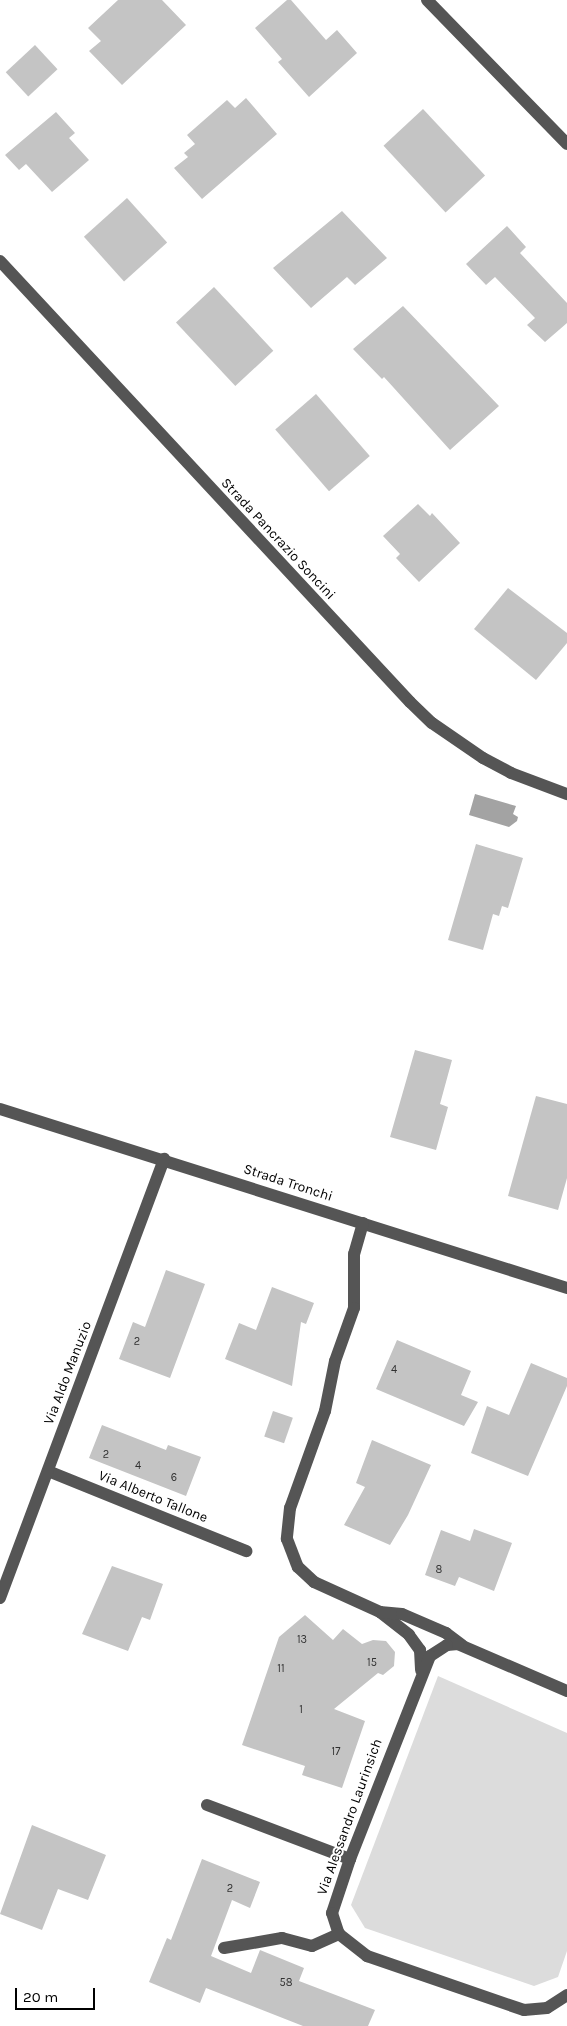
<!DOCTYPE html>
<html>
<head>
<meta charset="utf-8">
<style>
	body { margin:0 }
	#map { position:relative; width:567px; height:2026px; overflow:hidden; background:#fff; font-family:Karla,sans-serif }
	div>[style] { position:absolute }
	.green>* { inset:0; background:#dcdcdc }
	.water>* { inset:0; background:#a3a3a3 }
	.building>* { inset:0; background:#c4c4c4; transform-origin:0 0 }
	.minor>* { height:12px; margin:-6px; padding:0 6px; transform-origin:6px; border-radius:6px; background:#555 }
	span { translate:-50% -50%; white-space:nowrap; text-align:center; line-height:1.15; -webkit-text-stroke:4px #fff; paint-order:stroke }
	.number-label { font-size:11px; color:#313131 }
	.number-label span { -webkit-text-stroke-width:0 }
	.street-label { font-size:14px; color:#000 }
	.scale { position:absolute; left:15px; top:1988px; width:80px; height:22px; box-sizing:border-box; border:2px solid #000; border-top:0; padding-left:6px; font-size:15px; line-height:18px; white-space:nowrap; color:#000; -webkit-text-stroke:4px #fff; paint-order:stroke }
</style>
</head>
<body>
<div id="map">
	<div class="green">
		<i style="clip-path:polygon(438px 1676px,567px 1733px,567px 1951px,558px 1977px,534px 1986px,365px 1928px,351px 1905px)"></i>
	</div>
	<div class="water">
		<i style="clip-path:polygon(475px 794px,516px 806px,513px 814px,518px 817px,517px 821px,509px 827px,469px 815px)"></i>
	</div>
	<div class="building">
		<i style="clip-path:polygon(118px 0,162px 0,186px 25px,122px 85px,89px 51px,101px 41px,88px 28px)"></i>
		<i style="clip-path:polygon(287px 0,291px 0,326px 40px,337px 30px,357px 53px,309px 97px,278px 62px,282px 59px,255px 28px)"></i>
		<i style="left:35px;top:45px;width:33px;height:40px;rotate:47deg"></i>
		<i style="clip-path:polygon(246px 98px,277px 134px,202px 199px,174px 168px,188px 157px,184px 153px,195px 144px,187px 135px,227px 100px,235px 108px)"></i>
		<i style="left:423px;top:109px;width:91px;height:54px;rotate:47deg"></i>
		<i style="clip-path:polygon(56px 112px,75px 133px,69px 138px,89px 160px,52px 192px,26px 164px,19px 170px,5px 155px)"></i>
		<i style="left:127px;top:198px;width:60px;height:58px;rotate:48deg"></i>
		<i style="clip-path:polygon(342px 211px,387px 258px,355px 285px,347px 277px,311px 308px,273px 268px)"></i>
		<i style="clip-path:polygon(507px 226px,526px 247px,520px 253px,567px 303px,567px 323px,545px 342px,527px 325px,535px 318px,495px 277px,486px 285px,466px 264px)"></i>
		<i style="left:214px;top:287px;width:87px;height:52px;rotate:47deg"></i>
		<i style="clip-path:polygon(403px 306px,499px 406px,450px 450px,384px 377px,382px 379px,353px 349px)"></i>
		<i style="left:316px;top:394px;width:82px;height:54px;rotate:49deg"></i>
		<i style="clip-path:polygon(418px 504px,430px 516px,432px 513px,460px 543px,419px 582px,396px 558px,400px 554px,383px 536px)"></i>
		<i style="clip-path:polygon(508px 588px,567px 633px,567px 643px,536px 680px,474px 629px)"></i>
		<i style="clip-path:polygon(476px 844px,523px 858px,508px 908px,502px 906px,499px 916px,493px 914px,483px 950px,448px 940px)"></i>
		<i style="clip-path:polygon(415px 1050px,452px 1060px,440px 1104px,448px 1107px,436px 1150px,390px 1137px)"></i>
		<i style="clip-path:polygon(536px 1096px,567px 1104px,567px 1178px,558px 1210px,508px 1196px)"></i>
		<i style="clip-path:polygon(166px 1270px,205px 1284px,170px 1378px,119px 1359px,133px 1322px,145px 1327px)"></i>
		<i style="clip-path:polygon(272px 1287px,314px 1303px,306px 1324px,301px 1322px,292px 1386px,225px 1359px,239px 1323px,256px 1330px)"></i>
		<i style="clip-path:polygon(397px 1340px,471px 1371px,461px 1395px,478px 1402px,464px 1426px,376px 1389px)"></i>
		<i style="clip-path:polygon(531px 1363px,567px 1378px,567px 1386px,528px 1476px,471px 1453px,487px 1406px,509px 1415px)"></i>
		<i style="left:273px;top:1411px;width:21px;height:27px;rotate:19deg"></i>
		<i style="clip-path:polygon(102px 1425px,166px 1450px,168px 1445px,201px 1457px,186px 1496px,89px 1458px)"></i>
		<i style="clip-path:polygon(372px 1440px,431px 1465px,408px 1515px,390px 1545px,344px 1525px,365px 1487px,356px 1483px)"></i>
		<i style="clip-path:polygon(474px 1529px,512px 1543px,494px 1591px,459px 1577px,455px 1586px,425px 1575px,441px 1530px,470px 1541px)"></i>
		<i style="clip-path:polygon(112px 1566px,163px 1584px,150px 1620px,142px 1617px,128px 1651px,82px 1634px)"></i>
		<i style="clip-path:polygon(305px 1615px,333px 1640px,343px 1629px,362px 1644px,373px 1640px,386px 1641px,395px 1652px,394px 1666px,383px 1675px,378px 1673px,334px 1709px,365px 1721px,342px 1788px,302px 1775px,305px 1766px,242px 1745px,279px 1637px)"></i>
		<i style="clip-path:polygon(32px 1825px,106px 1855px,88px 1900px,58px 1889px,42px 1930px,0 1914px)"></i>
		<i style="clip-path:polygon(202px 1859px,260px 1882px,250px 1908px,232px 1900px,211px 1956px,251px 1973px,260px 1950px,304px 1968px,299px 1981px,375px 2010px,368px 2026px,303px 2026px,206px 1988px,200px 2003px,149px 1982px,167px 1938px,171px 1940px)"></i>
	</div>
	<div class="minor">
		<i style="left:427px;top:0;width:201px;rotate:45.8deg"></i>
		<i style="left:0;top:261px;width:602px;rotate:47.09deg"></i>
		<i style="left:410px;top:702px;width:30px;rotate:44deg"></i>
		<i style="left:432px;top:723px;width:62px;rotate:34.5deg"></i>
		<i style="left:483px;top:758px;width:32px;rotate:28deg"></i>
		<i style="left:511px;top:773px;width:60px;rotate:20.6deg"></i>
		<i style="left:0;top:1109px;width:595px;rotate:17.52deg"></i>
		<i style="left:363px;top:1223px;width:32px;rotate:106deg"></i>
		<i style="left:354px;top:1254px;width:54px;rotate:90deg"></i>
		<i style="left:354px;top:1308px;width:56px;rotate:109.7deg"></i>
		<i style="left:335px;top:1361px;width:51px;rotate:101.3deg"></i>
		<i style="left:325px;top:1411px;width:103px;rotate:109.8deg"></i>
		<i style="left:290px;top:1508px;width:31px;rotate:96deg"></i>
		<i style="left:287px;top:1539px;width:30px;rotate:69deg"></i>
		<i style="left:298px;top:1567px;width:22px;rotate:43deg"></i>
		<i style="left:314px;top:1582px;width:72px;rotate:24.4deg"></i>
		<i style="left:380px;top:1612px;width:37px;rotate:38deg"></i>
		<i style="left:409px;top:1635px;width:19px;rotate:54deg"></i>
		<i style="left:420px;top:1650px;width:20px;rotate:87deg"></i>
		<i style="left:48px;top:1471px;width:214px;rotate:22deg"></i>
		<i style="left:0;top:1598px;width:469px;rotate:-69.5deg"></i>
		<i style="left:380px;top:1612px;width:22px;rotate:5deg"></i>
		<i style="left:402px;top:1614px;width:48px;rotate:23.4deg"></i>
		<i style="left:446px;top:1633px;width:20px;rotate:37deg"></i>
		<i style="left:567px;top:1691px;width:119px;rotate:-156.7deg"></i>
		<i style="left:458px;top:1644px;width:11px;rotate:175deg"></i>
		<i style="left:447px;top:1645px;width:20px;rotate:147deg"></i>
		<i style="left:430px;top:1656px;width:218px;rotate:111.5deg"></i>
		<i style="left:350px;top:1859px;width:57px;rotate:108.4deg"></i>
		<i style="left:332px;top:1913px;width:22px;rotate:72deg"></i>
		<i style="left:339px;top:1934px;width:36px;rotate:38deg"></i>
		<i style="left:367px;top:1956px;width:166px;rotate:19deg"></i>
		<i style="left:524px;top:2010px;width:23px;rotate:-5deg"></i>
		<i style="left:547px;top:2008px;width:24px;rotate:-33deg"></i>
		<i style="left:207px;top:1805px;width:153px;rotate:20.7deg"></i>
		<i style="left:224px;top:1948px;width:59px;rotate:-9.8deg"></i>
		<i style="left:282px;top:1938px;width:31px;rotate:15deg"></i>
		<i style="left:312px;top:1946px;width:30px;rotate:-24deg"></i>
	</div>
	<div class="number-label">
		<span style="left:137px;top:1342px">2</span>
		<span style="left:394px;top:1370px">4</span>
		<span style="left:106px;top:1455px">2</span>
		<span style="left:138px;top:1466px">4</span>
		<span style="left:174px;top:1478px">6</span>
		<span style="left:439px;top:1570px">8</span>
		<span style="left:302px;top:1640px">13</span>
		<span style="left:372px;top:1663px">15</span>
		<span style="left:281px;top:1669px">11</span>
		<span style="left:301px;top:1710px">1</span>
		<span style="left:336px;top:1752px">17</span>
		<span style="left:230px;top:1889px">2</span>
		<span style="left:286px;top:1983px">58</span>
	</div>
	<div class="street-label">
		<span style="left:278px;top:539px;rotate:47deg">Strada Pancrazio Soncini</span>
		<span style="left:288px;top:1183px;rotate:18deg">Strada Tronchi</span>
		<span style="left:68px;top:1373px;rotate:-69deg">Via Aldo Manuzio</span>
		<span style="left:153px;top:1497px;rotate:22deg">Via Alberto Tallone</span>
		<span style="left:350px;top:1817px;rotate:-70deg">Via Alessandro Laurinsich</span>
	</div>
	<div class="scale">20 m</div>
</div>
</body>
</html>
